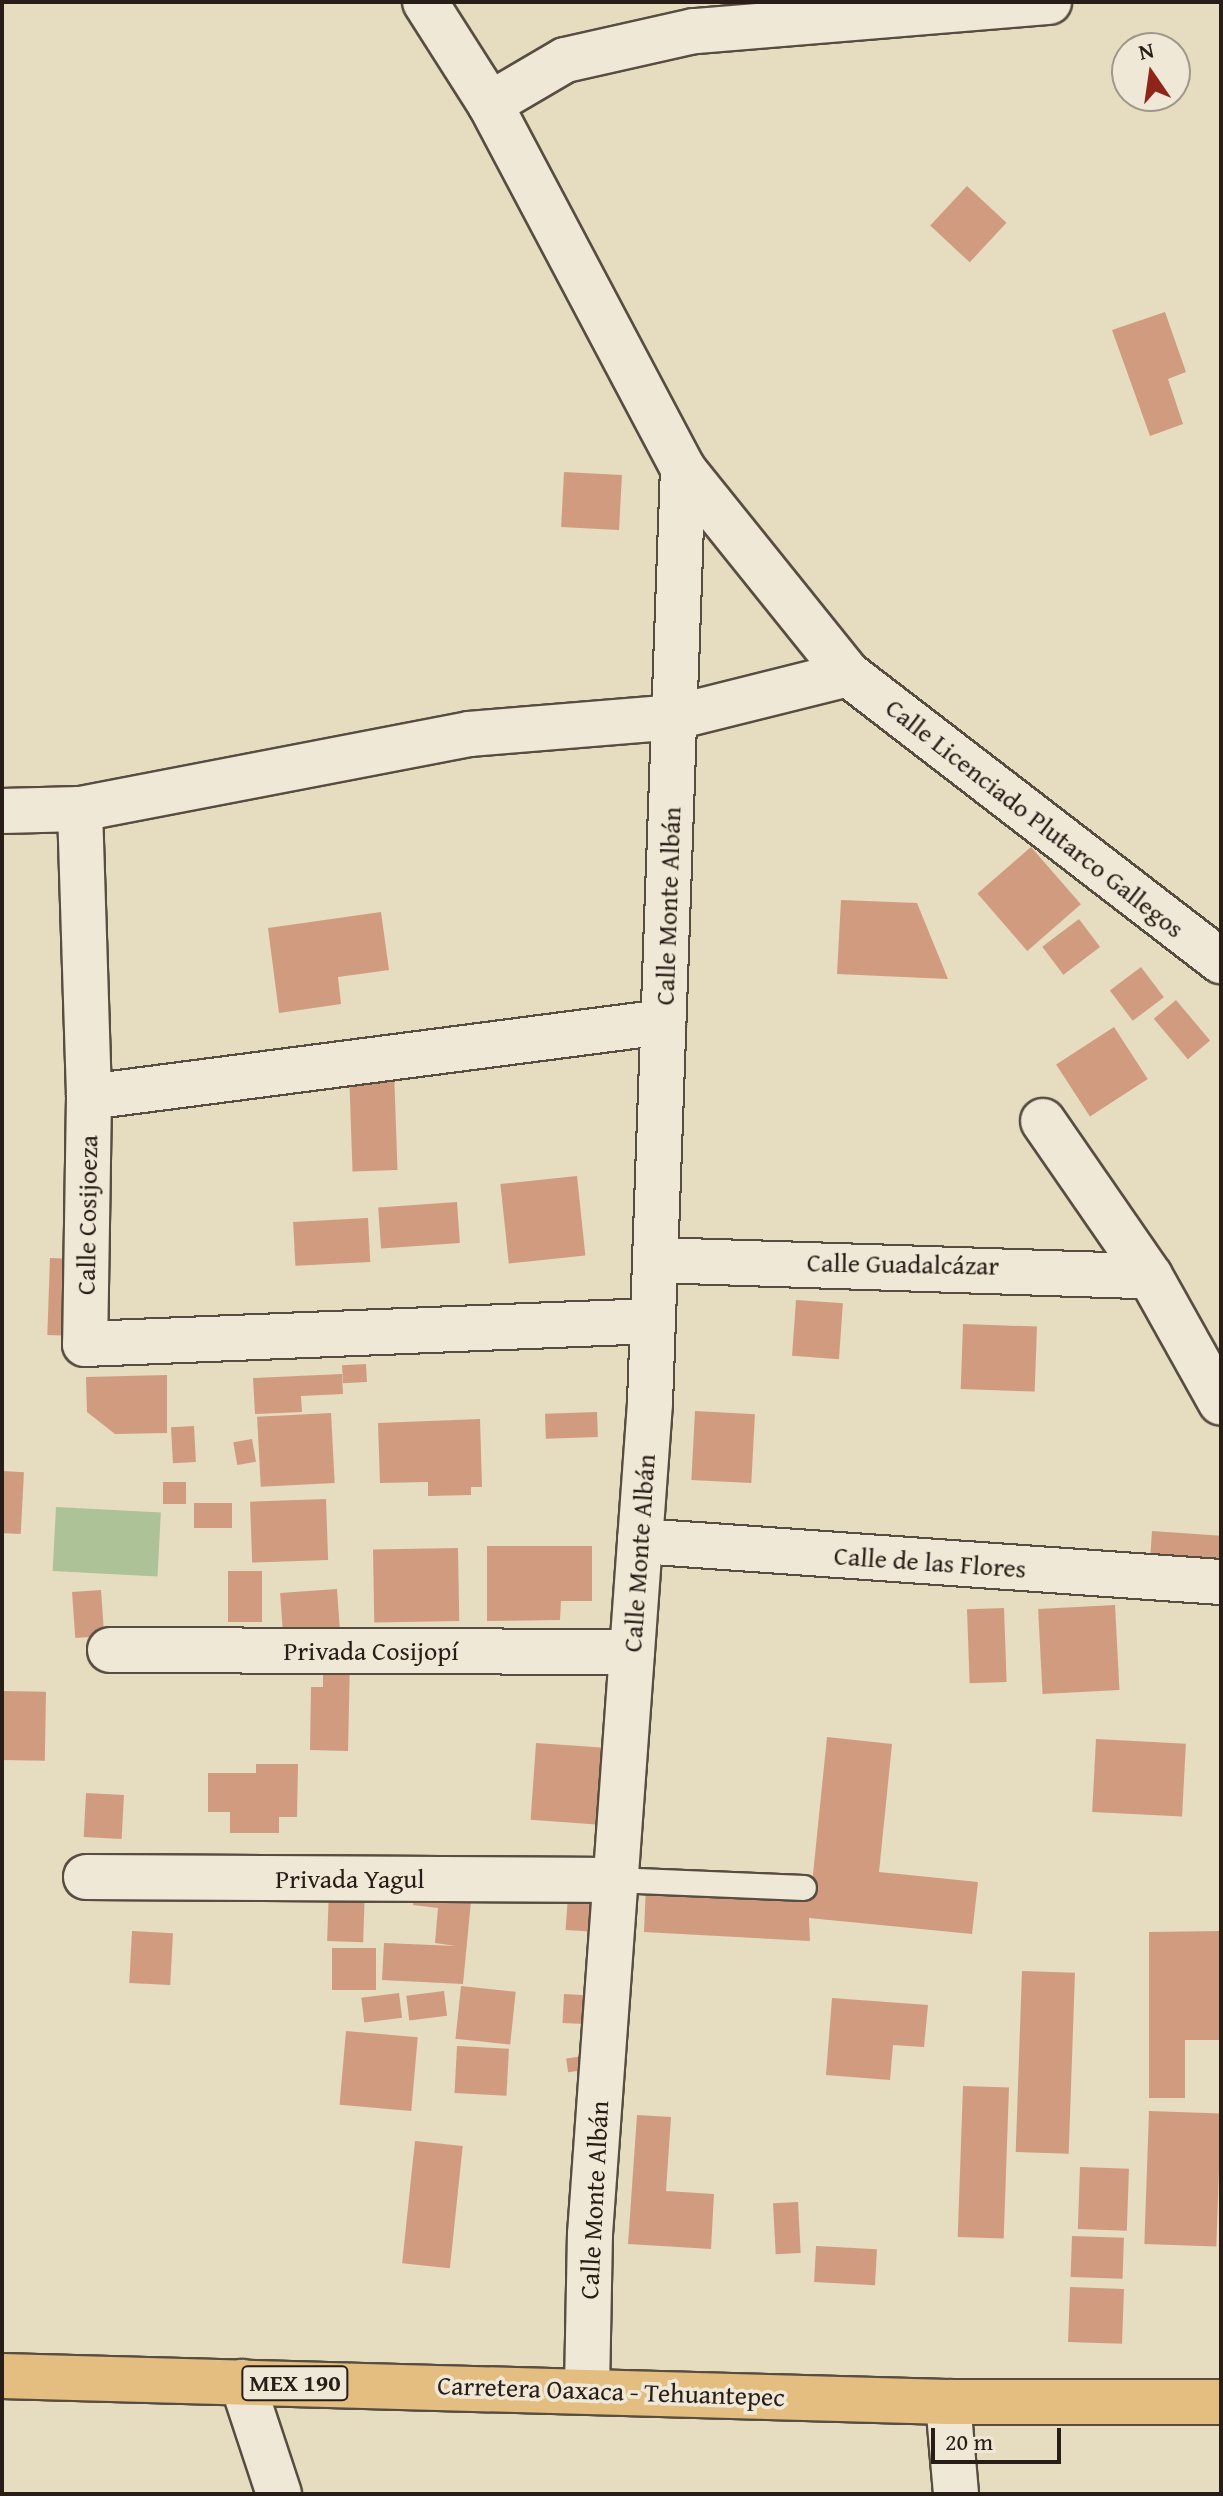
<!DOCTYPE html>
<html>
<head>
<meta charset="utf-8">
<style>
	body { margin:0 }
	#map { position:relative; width:1223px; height:2496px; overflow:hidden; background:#e6dcc0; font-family:"Gentium Book Plus",serif }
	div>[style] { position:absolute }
	.green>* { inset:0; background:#aec297; transform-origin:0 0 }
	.building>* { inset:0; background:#d19b80; transform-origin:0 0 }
	.roads { filter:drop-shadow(2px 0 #584d41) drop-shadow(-2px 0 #584d41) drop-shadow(0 2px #584d41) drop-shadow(0 -2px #584d41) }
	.lane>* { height:24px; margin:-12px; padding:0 12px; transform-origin:12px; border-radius:12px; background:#efe8d6 }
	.street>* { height:44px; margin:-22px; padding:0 22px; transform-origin:22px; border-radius:22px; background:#efe8d6 }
	.primary>* { height:44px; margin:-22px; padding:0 22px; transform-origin:22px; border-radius:22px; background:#e3be80 }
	span { translate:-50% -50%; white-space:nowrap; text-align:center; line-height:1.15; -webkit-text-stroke:7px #efe8d6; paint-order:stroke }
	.shield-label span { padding:2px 6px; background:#efe8d6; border:2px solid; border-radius:6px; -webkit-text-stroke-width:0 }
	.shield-label { font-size:24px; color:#291d17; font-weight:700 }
	.street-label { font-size:26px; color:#291d17 }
	.frame { position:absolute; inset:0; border:4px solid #291d17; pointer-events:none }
	.north { position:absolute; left:1111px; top:32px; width:80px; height:80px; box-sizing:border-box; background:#efe8d6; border:2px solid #a0978a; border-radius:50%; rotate:347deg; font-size:22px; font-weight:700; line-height:32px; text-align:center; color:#291d17 }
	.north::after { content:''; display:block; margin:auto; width:28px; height:36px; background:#8f2418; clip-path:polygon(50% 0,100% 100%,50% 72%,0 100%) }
	.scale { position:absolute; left:931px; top:2428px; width:130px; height:36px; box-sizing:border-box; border:4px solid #291d17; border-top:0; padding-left:10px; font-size:24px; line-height:28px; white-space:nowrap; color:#291d17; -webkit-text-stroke:6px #efe8d6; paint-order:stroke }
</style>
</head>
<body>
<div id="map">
	<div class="green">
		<i style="left:56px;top:1507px;width:105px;height:64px;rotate:3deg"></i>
	</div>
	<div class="building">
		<i style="left:967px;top:186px;width:54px;height:54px;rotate:43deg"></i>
		<i style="clip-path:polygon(1165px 312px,1186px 372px,1168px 379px,1183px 424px,1150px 436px,1112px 330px)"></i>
		<i style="left:564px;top:472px;width:58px;height:55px;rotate:3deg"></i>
		<i style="left:1031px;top:847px;width:76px;height:71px;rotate:49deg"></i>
		<i style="clip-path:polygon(841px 900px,917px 903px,948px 979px,837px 974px)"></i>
		<i style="clip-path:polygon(381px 912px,389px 970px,338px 977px,341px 1004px,279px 1013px,268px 928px)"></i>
		<i style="left:1079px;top:919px;width:35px;height:46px;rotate:53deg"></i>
		<i style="left:1141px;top:967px;width:38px;height:39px;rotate:53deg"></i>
		<i style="left:1176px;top:1000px;width:53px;height:29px;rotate:50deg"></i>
		<i style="left:1114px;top:1027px;width:62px;height:69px;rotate:57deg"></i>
		<i style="left:394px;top:1070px;width:100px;height:45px;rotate:88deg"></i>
		<i style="left:577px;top:1176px;width:80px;height:77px;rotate:84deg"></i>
		<i style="left:457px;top:1202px;width:41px;height:79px;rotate:86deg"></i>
		<i style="left:368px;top:1218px;width:44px;height:75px;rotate:87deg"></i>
		<i style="left:50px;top:1258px;width:33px;height:77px;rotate:2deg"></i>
		<i style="left:796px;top:1300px;width:47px;height:56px;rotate:4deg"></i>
		<i style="left:963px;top:1324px;width:74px;height:65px;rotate:2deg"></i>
		<i style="left:366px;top:1364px;width:18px;height:24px;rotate:87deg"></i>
		<i style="clip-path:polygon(342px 1374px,343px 1394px,301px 1396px,302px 1412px,255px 1414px,253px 1378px)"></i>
		<i style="clip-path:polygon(167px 1375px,167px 1433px,115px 1434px,87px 1412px,86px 1377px)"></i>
		<i style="left:695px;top:1411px;width:60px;height:69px;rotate:3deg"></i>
		<i style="left:597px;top:1412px;width:25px;height:52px;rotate:88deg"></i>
		<i style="left:331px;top:1413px;width:70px;height:74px;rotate:87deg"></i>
		<i style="clip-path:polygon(480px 1419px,482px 1487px,471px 1487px,471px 1495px,428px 1496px,428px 1482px,380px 1483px,378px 1423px)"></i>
		<i style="left:194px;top:1426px;width:36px;height:23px;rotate:87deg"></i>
		<i style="left:252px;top:1439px;width:23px;height:19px;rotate:80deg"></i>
		<i style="left:2px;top:1471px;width:22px;height:62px;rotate:3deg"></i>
		<i style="left:163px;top:1482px;width:23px;height:22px"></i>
		<i style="left:326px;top:1499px;width:61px;height:76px;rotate:88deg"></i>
		<i style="left:232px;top:1503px;width:25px;height:38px;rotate:90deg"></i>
		<i style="left:1152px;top:1531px;width:69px;height:37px;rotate:4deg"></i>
		<i style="clip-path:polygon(487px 1546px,592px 1546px,592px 1601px,561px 1601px,560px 1620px,487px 1621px)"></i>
		<i style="left:458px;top:1548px;width:73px;height:85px;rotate:89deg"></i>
		<i style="left:228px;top:1571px;width:34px;height:51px"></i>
		<i style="left:337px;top:1589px;width:49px;height:57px;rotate:86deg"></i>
		<i style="left:101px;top:1590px;width:46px;height:29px;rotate:86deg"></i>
		<i style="left:1115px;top:1605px;width:85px;height:77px;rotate:87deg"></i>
		<i style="left:1004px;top:1608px;width:74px;height:37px;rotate:88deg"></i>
		<i style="clip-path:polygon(323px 1660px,350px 1660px,348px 1751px,310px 1750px,311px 1687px,323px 1687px)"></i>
		<i style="left:2px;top:1691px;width:44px;height:69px;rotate:1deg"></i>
		<i style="clip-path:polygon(827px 1737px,892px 1744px,879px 1872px,978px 1882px,972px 1934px,809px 1918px,810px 1941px,644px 1932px,646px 1885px,811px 1894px)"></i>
		<i style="left:1096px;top:1739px;width:90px;height:73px;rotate:3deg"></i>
		<i style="left:536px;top:1743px;width:69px;height:77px;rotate:4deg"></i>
		<i style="clip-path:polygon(256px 1764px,298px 1764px,297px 1817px,279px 1817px,279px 1833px,230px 1833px,230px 1812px,208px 1812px,208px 1773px,256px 1773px)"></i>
		<i style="left:86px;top:1793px;width:38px;height:44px;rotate:3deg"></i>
		<i style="clip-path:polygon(415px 1885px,472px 1891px,463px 1984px,382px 1980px,384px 1943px,456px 1946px,435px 1943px,438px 1908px,413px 1905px)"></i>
		<i style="left:329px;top:1888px;width:36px;height:53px;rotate:2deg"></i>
		<i style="left:568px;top:1895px;width:28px;height:35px;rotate:4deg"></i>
		<i style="left:132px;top:1931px;width:41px;height:52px;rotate:3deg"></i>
		<i style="clip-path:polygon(1221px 1931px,1221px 2040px,1185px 2040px,1185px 2098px,1149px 2098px,1149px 1932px)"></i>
		<i style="left:376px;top:1948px;width:42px;height:44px;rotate:90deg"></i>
		<i style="left:1022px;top:1971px;width:53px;height:181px;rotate:2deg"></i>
		<i style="left:461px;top:1986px;width:55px;height:53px;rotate:6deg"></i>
		<i style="left:444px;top:1991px;width:25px;height:38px;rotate:83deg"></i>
		<i style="left:399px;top:1993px;width:25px;height:38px;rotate:83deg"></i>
		<i style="left:564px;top:1994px;width:22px;height:29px;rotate:3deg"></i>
		<i style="clip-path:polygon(832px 1998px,928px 2005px,924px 2047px,893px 2045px,890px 2080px,826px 2075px)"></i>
		<i style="left:346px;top:2031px;width:72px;height:74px;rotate:5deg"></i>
		<i style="left:457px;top:2046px;width:52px;height:47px;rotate:3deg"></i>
		<i style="left:584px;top:2056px;width:14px;height:18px;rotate:82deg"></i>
		<i style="left:963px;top:2086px;width:46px;height:151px;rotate:2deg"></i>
		<i style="left:1149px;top:2111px;width:72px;height:133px;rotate:2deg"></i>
		<i style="clip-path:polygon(637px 2115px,671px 2117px,666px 2191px,714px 2194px,711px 2249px,628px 2244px)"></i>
		<i style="left:415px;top:2141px;width:48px;height:123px;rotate:6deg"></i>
		<i style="left:1080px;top:2167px;width:49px;height:62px;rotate:2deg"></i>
		<i style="left:798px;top:2202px;width:51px;height:25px;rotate:87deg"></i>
		<i style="left:1072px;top:2236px;width:52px;height:41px;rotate:2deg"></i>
		<i style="left:816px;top:2246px;width:61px;height:36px;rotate:3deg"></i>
		<i style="left:1070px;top:2287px;width:54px;height:55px;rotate:2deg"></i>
	</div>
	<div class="roads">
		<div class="lane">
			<i style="left:614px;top:1880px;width:190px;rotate:2.4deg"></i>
		</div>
		<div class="street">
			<i style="left:425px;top:2px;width:121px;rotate:57.5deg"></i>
			<i style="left:1049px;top:2px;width:356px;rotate:175.3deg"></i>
			<i style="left:694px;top:31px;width:132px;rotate:167.3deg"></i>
			<i style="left:565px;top:60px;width:87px;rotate:149.6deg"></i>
			<i style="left:490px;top:104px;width:413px;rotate:62.1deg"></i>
			<i style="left:683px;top:469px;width:263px;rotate:51.2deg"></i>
			<i style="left:848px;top:674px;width:471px;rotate:37.6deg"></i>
			<i style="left:80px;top:809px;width:288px;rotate:88.2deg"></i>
			<i style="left:89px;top:1097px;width:247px;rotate:90.9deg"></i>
			<i style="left:85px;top:1344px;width:568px;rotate:-2.32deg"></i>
			<i style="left:2px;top:811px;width:78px;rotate:-1.5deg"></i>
			<i style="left:80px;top:809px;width:396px;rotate:-10.9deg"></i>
			<i style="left:469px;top:734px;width:208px;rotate:-4.7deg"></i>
			<i style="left:676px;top:717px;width:177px;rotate:-14deg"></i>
			<i style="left:89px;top:1097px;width:579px;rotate:-7.44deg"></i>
			<i style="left:1043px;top:1121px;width:188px;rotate:55.4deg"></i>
			<i style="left:1150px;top:1276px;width:145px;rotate:60.8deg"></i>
			<i style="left:655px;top:1260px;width:495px;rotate:1.9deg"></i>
			<i style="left:640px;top:1541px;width:582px;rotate:4.04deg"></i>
			<i style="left:110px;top:1650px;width:522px;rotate:0.22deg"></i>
			<i style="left:86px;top:1877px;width:528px;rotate:0.33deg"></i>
			<i style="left:242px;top:2382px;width:118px;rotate:71.7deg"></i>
			<i style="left:587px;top:2389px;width:155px;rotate:-88.9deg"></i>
			<i style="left:590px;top:2234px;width:833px;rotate:-85.87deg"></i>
			<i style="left:650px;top:1403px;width:935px;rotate:-87.98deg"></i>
			<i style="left:948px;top:2402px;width:92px;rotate:85deg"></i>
		</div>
		<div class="primary">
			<i style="left:2px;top:2376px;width:946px;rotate:1.57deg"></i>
			<i style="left:948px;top:2402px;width:273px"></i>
		</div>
	</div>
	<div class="shield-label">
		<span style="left:295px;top:2383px">MEX 190</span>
	</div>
	<div class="street-label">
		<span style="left:1035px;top:818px;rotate:38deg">Calle Licenciado Plutarco Gallegos</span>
		<span style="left:668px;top:906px;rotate:-88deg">Calle Monte Albán</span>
		<span style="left:87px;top:1215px;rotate:-89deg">Calle Cosijoeza</span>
		<span style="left:903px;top:1264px;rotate:1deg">Calle Guadalcázar</span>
		<span style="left:639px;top:1553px;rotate:-86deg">Calle Monte Albán</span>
		<span style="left:930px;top:1562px;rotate:4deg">Calle de las Flores</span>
		<span style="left:371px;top:1651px">Privada Cosijopí</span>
		<span style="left:350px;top:1879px">Privada Yagul</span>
		<span style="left:594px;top:2200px;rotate:-87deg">Calle Monte Albán</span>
		<span style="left:611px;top:2391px;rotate:2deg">Carretera Oaxaca - Tehuantepec</span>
	</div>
	<div class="frame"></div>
	<div class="north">N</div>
	<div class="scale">20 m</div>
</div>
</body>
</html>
